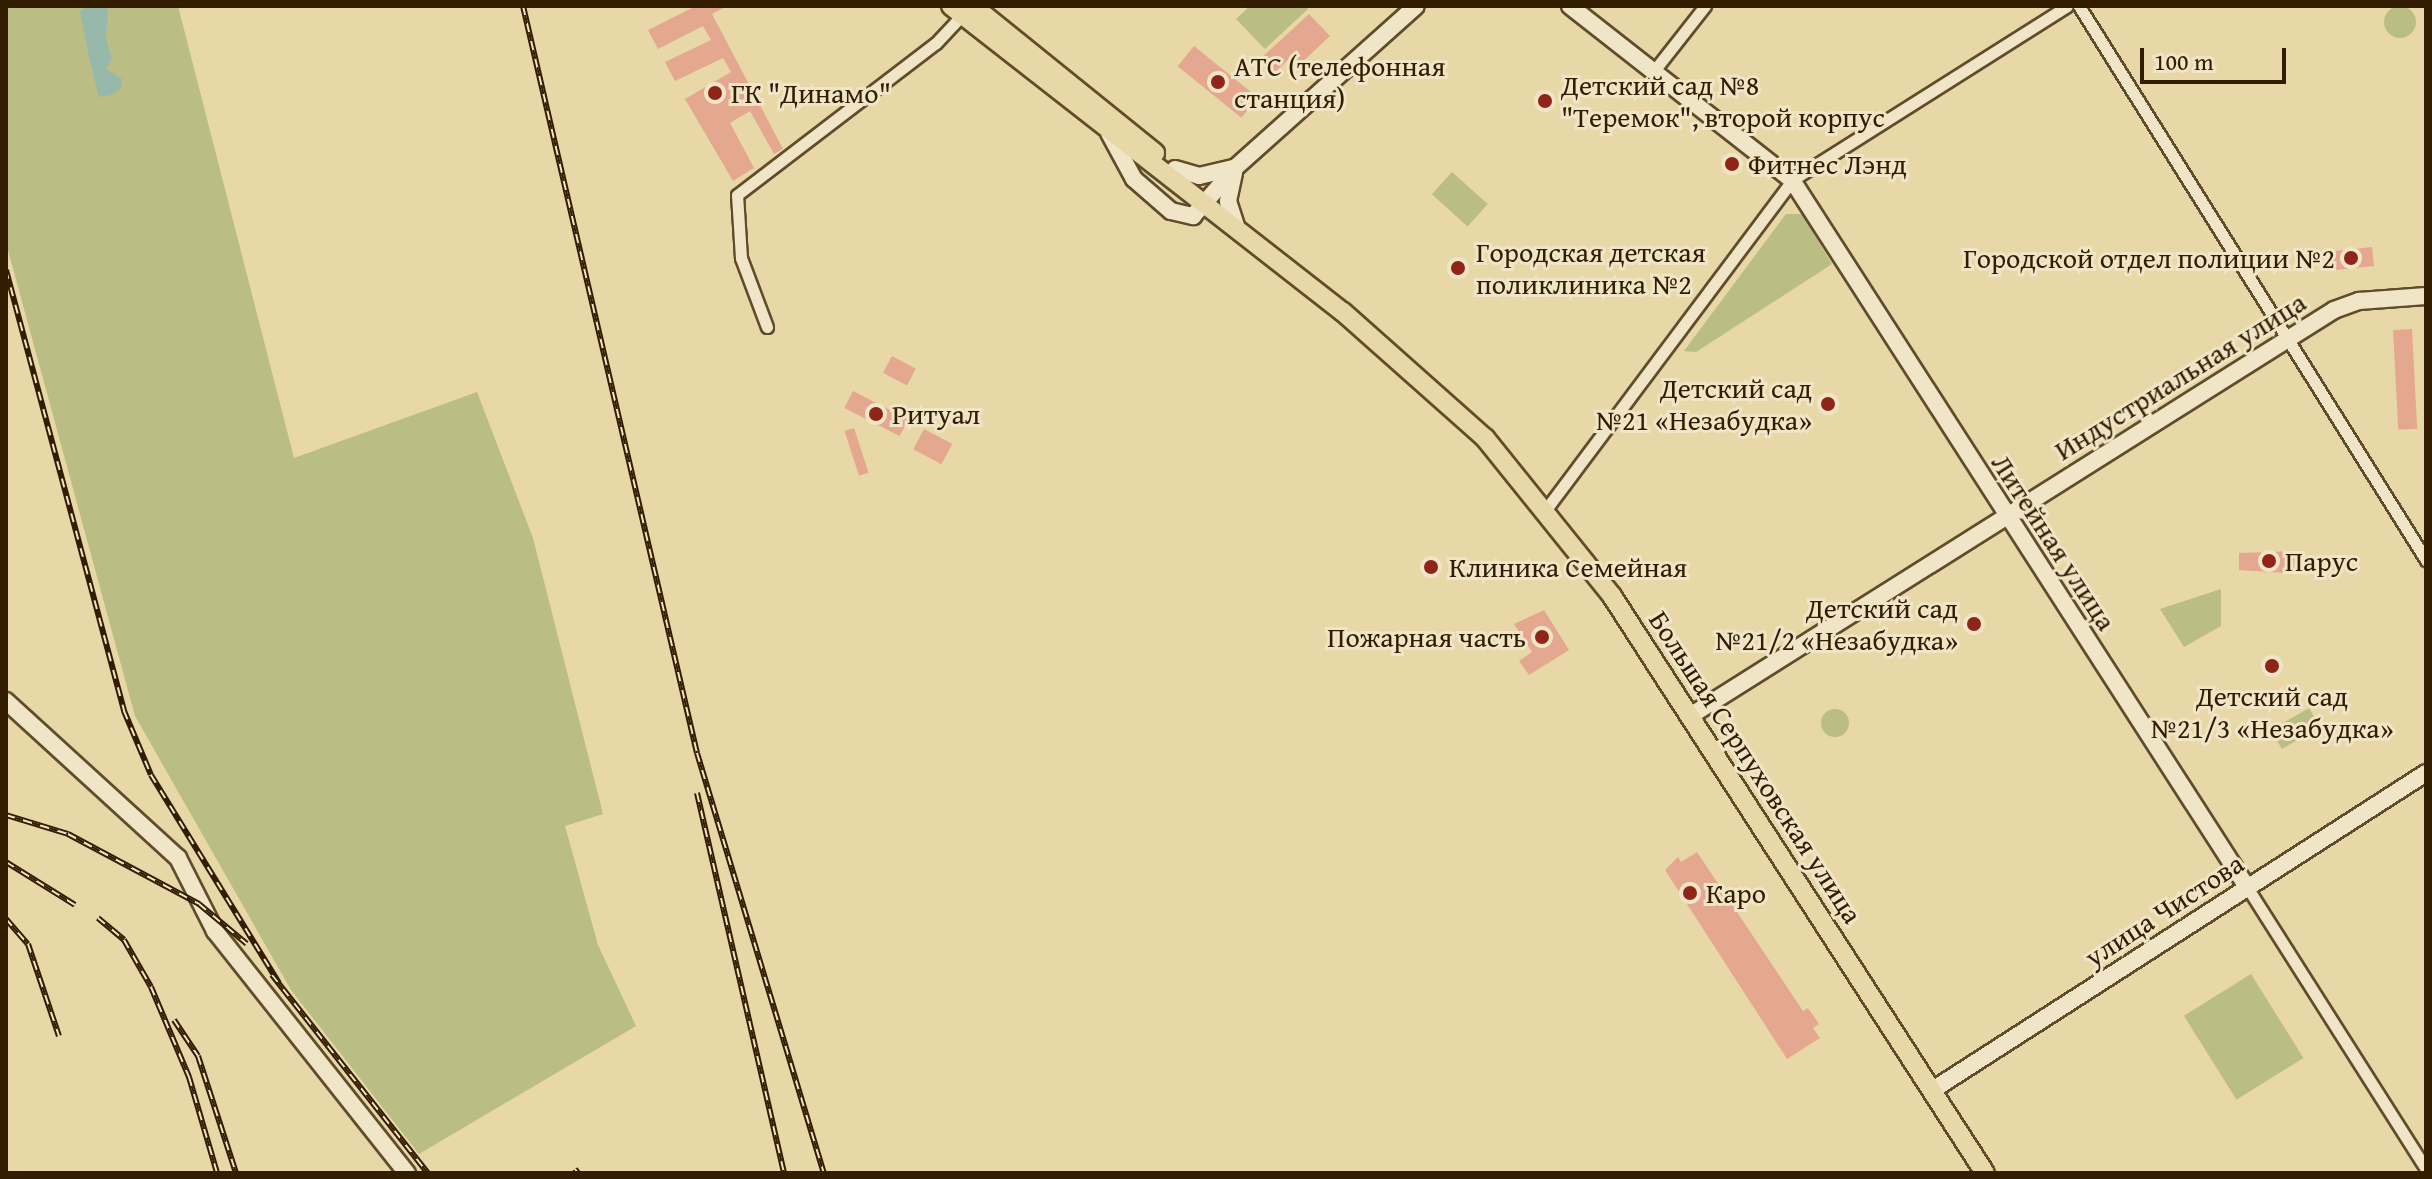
<!DOCTYPE html>
<html>
<head>
<meta charset="utf-8">
<style>
	body { margin:0 }
	#map { position:relative; width:2432px; height:1179px; overflow:hidden; background:#e8d7a7; font-family:"Gentium Book Plus",serif }
	div>[style] { position:absolute }
	.green>* { inset:0; background:#babd84; transform-origin:0 0 }
	.round { border-radius:50% }
	.water>* { inset:0; background:#97b9ab }
	.building>* { inset:0; background:#e4a890; transform-origin:0 0 }
	.roads { filter:drop-shadow(2px 0 #604c2a) drop-shadow(-2px 0 #604c2a) drop-shadow(0 2px #604c2a) drop-shadow(0 -2px #604c2a) }
	.street>* { height:11px; margin:-5.5px; padding:0 5.5px; transform-origin:5.5px; border-radius:5.5px; background:#f0e5c6 }
	.secondary>* { height:16px; margin:-8px; padding:0 8px; transform-origin:8px; border-radius:8px; background:#f0e5c6 }
	.primary>* { height:18px; margin:-9px; padding:0 9px; transform-origin:9px; border-radius:9px; background:#e8d7a7 }
	.rail>* { height:6px; margin-top:-3px; transform-origin:0; background:repeating-linear-gradient(90deg,#f0e5c6 0 9px,#331d00 0 18px); box-sizing:border-box; border-block:2px solid #331d00 }
	.dots>* { width:22px; height:22px; translate:-50% -50%; box-sizing:border-box; border:4px solid #f0e5c6; border-radius:50% }
	span { translate:-50% -50%; white-space:nowrap; text-align:center; line-height:1.15; -webkit-text-stroke:6px #f0e5c6; paint-order:stroke }
	.poi-label { font-size:28px; color:#331d00 }
	.left { translate:0 -50%; text-align:left }
	.right { translate:-100% -50%; text-align:right }
	.street-label { font-size:28px; color:#331d00 }
	.frame { position:absolute; inset:0; border:8px solid #331d00; pointer-events:none }
	.scale { position:absolute; left:2140px; top:48px; width:146px; height:36px; box-sizing:border-box; border:4px solid #331d00; border-top:0; padding-left:10px; font-size:24px; line-height:28px; white-space:nowrap; color:#331d00; -webkit-text-stroke:6px #f0e5c6; paint-order:stroke }
</style>
</head>
<body>
<div id="map">
	<div class="green">
		<i class="round" style="left:2384px;top:6px;width:32px;height:32px"></i>
		<i style="clip-path:polygon(6px 6px,178px 6px,294px 458px,477px 392px,533px 538px,603px 814px,565px 826px,598px 945px,636px 1026px,419px 1154px,291px 990px,135px 716px,6px 243px)"></i>
		<i style="clip-path:polygon(1250px 6px,1305px 6px,1308px 9px,1265px 49px,1236px 19px)"></i>
		<i style="left:1452px;top:172px;width:48px;height:30px;rotate:42deg"></i>
		<i style="clip-path:polygon(1786px 214px,1802px 214px,1832px 264px,1696px 352px,1684px 351px)"></i>
		<i style="clip-path:polygon(2221px 589px,2221px 626px,2184px 647px,2160px 609px)"></i>
		<i style="left:2309px;top:708px;width:22px;height:44px;rotate:60deg"></i>
		<i class="round" style="left:1821px;top:709px;width:28px;height:28px"></i>
		<i style="left:2251px;top:974px;width:99px;height:79px;rotate:58deg"></i>
	</div>
	<div class="water">
		<i style="clip-path:polygon(88px 6px,108px 6px,106px 39px,112px 59px,106px 69px,122px 79px,121px 88px,111px 95px,99px 97px,90px 61px,80px 12px)"></i>
	</div>
	<div class="building">
		<i style="clip-path:polygon(696px 6px,727px 6px,712px 14px,783px 149px,774px 154px,750px 111px,730px 123px,754px 168px,733px 181px,685px 99px,731px 72px,723px 58px,675px 81px,665px 62px,711px 40px,703px 26px,658px 49px,648px 30px)"></i>
		<i style="clip-path:polygon(1309px 14px,1330px 36px,1297px 67px,1289px 59px,1273px 74px,1259px 60px)"></i>
		<i style="left:1194px;top:46px;width:82px;height:26px;rotate:39deg"></i>
		<i style="left:2372px;top:247px;width:19px;height:43px;rotate:84deg"></i>
		<i style="left:2412px;top:329px;width:100px;height:19px;rotate:87deg"></i>
		<i style="left:892px;top:356px;width:27px;height:19px;rotate:28deg"></i>
		<i style="left:853px;top:391px;width:62px;height:19px;rotate:27deg"></i>
		<i style="left:854px;top:428px;width:47px;height:10px;rotate:72deg"></i>
		<i style="left:924px;top:429px;width:32px;height:23px;rotate:28deg"></i>
		<i style="clip-path:polygon(2299px 551px,2300px 574px,2239px 570px,2239px 553px)"></i>
		<i style="clip-path:polygon(1544px 610px,1569px 650px,1529px 675px,1519px 661px,1532px 652px,1514px 624px)"></i>
		<i style="clip-path:polygon(1697px 852px,1803px 1011px,1808px 1008px,1819px 1024px,1813px 1028px,1820px 1038px,1787px 1059px,1665px 870px,1678px 857px,1681px 862px)"></i>
	</div>
	<div class="roads">
		<div class="street">
			<i style="left:2079px;top:6px;width:654px;rotate:57.94deg"></i>
			<i style="left:1653px;top:72px;width:84px;rotate:-51.8deg"></i>
			<i style="left:767px;top:327px;width:74px;rotate:-110.6deg"></i>
			<i style="left:741px;top:258px;width:63px;rotate:-93.6deg"></i>
			<i style="left:737px;top:195px;width:250px;rotate:-37.4deg"></i>
			<i style="left:936px;top:43px;width:38px;rotate:-47deg"></i>
			<i style="left:1547px;top:508px;width:409px;rotate:-53.2deg"></i>
			<i style="left:1792px;top:180px;width:325px;rotate:-32.3deg"></i>
			<i style="left:2247px;top:887px;width:334px;rotate:57.6deg"></i>
		</div>
		<div class="secondary">
			<i style="left:1570px;top:6px;width:282px;rotate:38.1deg"></i>
			<i style="left:1792px;top:180px;width:841px;rotate:57.24deg"></i>
			<i style="left:1109px;top:133px;width:52px;rotate:61.5deg"></i>
			<i style="left:1134px;top:179px;width:49px;rotate:40.9deg"></i>
			<i style="left:1171px;top:211px;width:23px;rotate:13deg"></i>
			<i style="left:1193px;top:216px;width:65px;rotate:-48.7deg"></i>
			<i style="left:1236px;top:167px;width:241px;rotate:-41.8deg"></i>
			<i style="left:1175px;top:169px;width:25px;rotate:16deg"></i>
			<i style="left:1199px;top:176px;width:36px;rotate:-13deg"></i>
			<i style="left:1234px;top:173px;width:29px;rotate:102deg"></i>
			<i style="left:1228px;top:201px;width:25px;rotate:72deg"></i>
			<i style="left:6px;top:701px;width:233px;rotate:42.4deg"></i>
			<i style="left:178px;top:858px;width:82px;rotate:63.1deg"></i>
			<i style="left:215px;top:931px;width:309px;rotate:51.6deg"></i>
			<i style="left:1690px;top:716px;width:761px;rotate:-32.23deg"></i>
			<i style="left:2334px;top:310px;width:27px;rotate:-20deg"></i>
			<i style="left:2359px;top:301px;width:67px;rotate:-4.3deg"></i>
			<i style="left:1931px;top:1091px;width:588px;rotate:-32.72deg"></i>
		</div>
		<div class="primary">
			<i style="left:951px;top:6px;width:497px;rotate:38deg"></i>
			<i style="left:1343px;top:312px;width:190px;rotate:41.6deg"></i>
			<i style="left:1485px;top:438px;width:203px;rotate:51.2deg"></i>
			<i style="left:1612px;top:596px;width:687px;rotate:57.12deg"></i>
			<i style="left:973px;top:6px;width:234px;rotate:38.9deg"></i>
		</div>
	</div>
	<div class="rail">
		<i style="left:523px;top:6px;width:767px;rotate:76.89deg"></i>
		<i style="left:697px;top:753px;width:439px;rotate:73.2deg"></i>
		<i style="left:6px;top:270px;width:457px;rotate:75deg"></i>
		<i style="left:124px;top:711px;width:69px;rotate:67.1deg"></i>
		<i style="left:151px;top:775px;width:244px;rotate:58.4deg"></i>
		<i style="left:697px;top:793px;width:390px;rotate:77.1deg"></i>
		<i style="left:6px;top:815px;width:65px;rotate:17deg"></i>
		<i style="left:68px;top:834px;width:149px;rotate:28.1deg"></i>
		<i style="left:199px;top:904px;width:62px;rotate:39.8deg"></i>
		<i style="left:6px;top:862px;width:81px;rotate:31.9deg"></i>
		<i style="left:98px;top:918px;width:34px;rotate:40deg"></i>
		<i style="left:124px;top:940px;width:54px;rotate:60.1deg"></i>
		<i style="left:151px;top:987px;width:98px;rotate:67.1deg"></i>
		<i style="left:189px;top:1077px;width:100px;rotate:73.7deg"></i>
		<i style="left:6px;top:919px;width:33px;rotate:49deg"></i>
		<i style="left:28px;top:944px;width:97px;rotate:71.4deg"></i>
		<i style="left:272px;top:975px;width:252px;rotate:51.8deg"></i>
		<i style="left:174px;top:1020px;width:43px;rotate:56.3deg"></i>
		<i style="left:198px;top:1056px;width:123px;rotate:72deg"></i>
		<i style="left:575px;top:1169px;width:5px;rotate:53deg"></i>
	</div>
	<div class="dots">
		<i style="left:1218px;top:82px;background:#8f2418"></i>
		<i style="left:715px;top:93px;background:#8f2418"></i>
		<i style="left:1545px;top:101px;background:#8f2418"></i>
		<i style="left:1732px;top:164px;background:#8f2418"></i>
		<i style="left:2351px;top:258px;background:#8f2418"></i>
		<i style="left:1458px;top:268px;background:#8f2418"></i>
		<i style="left:1828px;top:404px;background:#8f2418"></i>
		<i style="left:876px;top:414px;background:#8f2418"></i>
		<i style="left:2269px;top:561px;background:#8f2418"></i>
		<i style="left:1431px;top:567px;background:#8f2418"></i>
		<i style="left:1974px;top:624px;background:#8f2418"></i>
		<i style="left:1542px;top:637px;background:#8f2418"></i>
		<i style="left:2272px;top:666px;background:#8f2418"></i>
		<i style="left:1690px;top:893px;background:#8f2418"></i>
	</div>
	<div class="poi-label">
		<span class="left" style="left:1234px;top:82px">АТС (телефонная<br>станция)</span>
		<span class="left" style="left:1561px;top:101px">Детский сад №8<br>"Теремок", второй корпус</span>
		<span class="left" style="left:731px;top:93px">ГК "Динамо"</span>
		<span class="left" style="left:1748px;top:164px">Фитнес Лэнд</span>
		<span class="left" style="left:1476px;top:268px">Городская детская<br>поликлиника №2</span>
		<span class="right" style="left:2335px;top:258px">Городской отдел полиции №2</span>
		<span class="right" style="left:1812px;top:404px">Детский сад<br>№21 «Незабудка»</span>
		<span class="left" style="left:892px;top:414px">Ритуал</span>
		<span class="left" style="left:2285px;top:561px">Парус</span>
		<span class="left" style="left:1449px;top:567px">Клиника Семейная</span>
		<span class="right" style="left:1958px;top:624px">Детский сад<br>№21/2 «Незабудка»</span>
		<span class="right" style="left:1526px;top:637px">Пожарная часть</span>
		<span style="left:2272px;top:712px">Детский сад<br>№21/3 «Незабудка»</span>
		<span class="left" style="left:1706px;top:893px">Каро</span>
	</div>
	<div class="street-label">
		<span style="left:2180px;top:376px;rotate:-32deg">Индустриальная улица</span>
		<span style="left:2054px;top:542px;rotate:57deg">Литейная улица</span>
		<span style="left:1756px;top:767px;rotate:57deg">Большая Серпуховская улица</span>
		<span style="left:2164px;top:910px;rotate:-33deg">улица Чистова</span>
	</div>
	<div class="frame"></div>
	<div class="scale">100 m</div>
</div>
</body>
</html>
